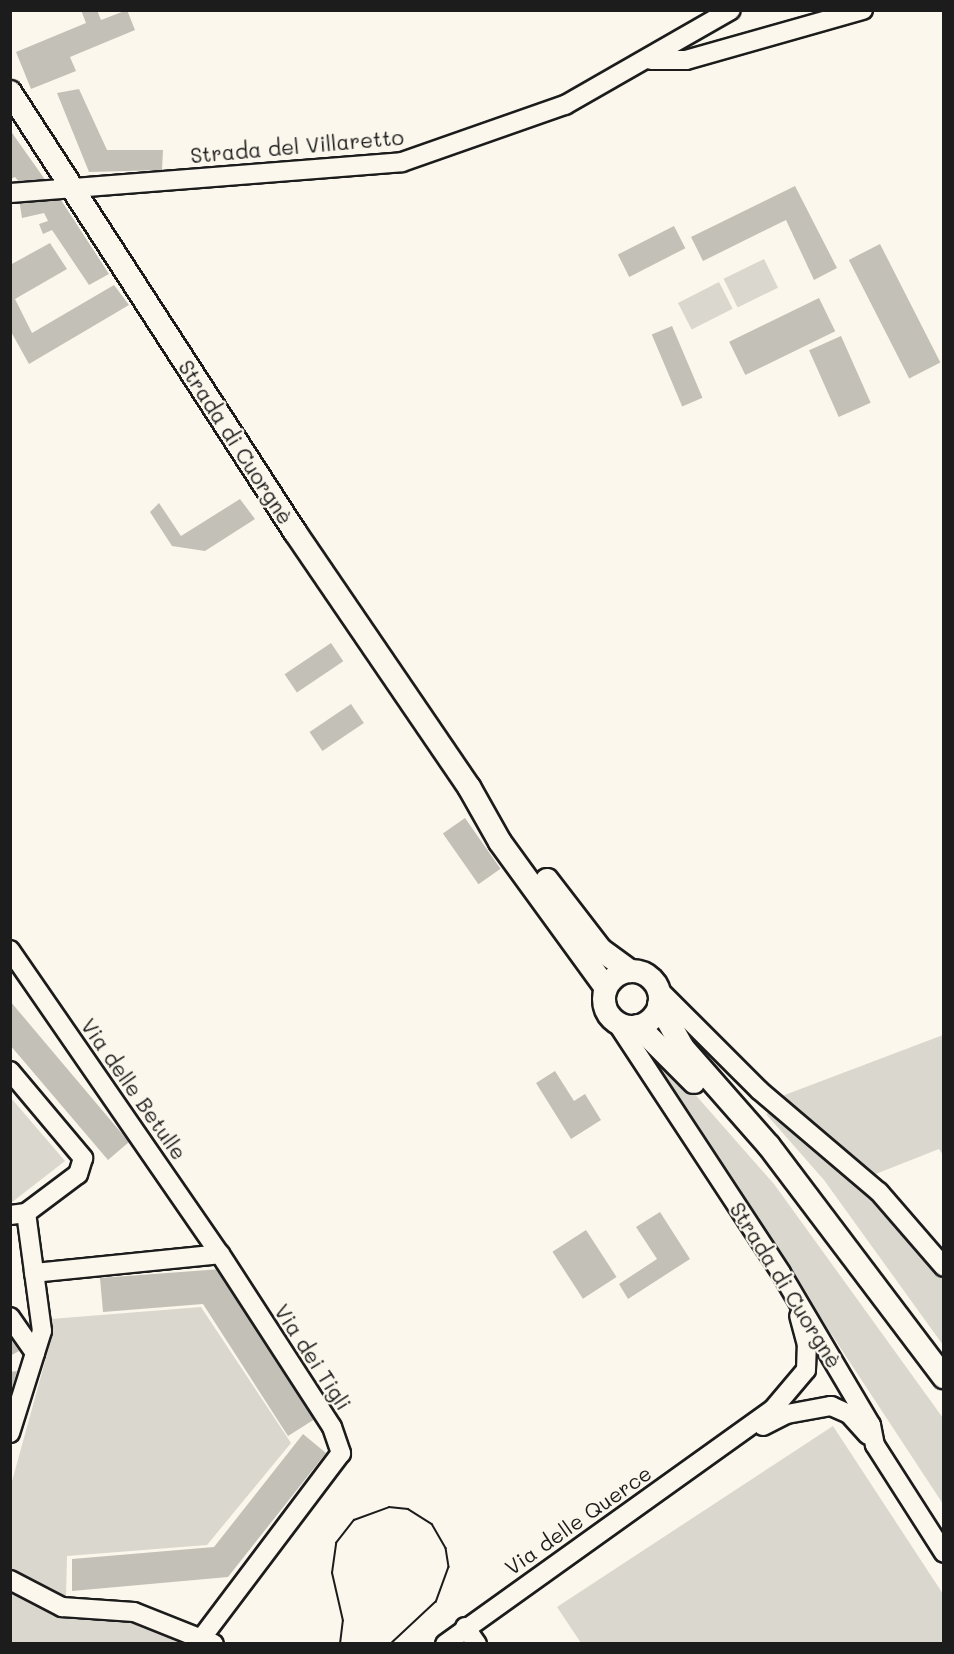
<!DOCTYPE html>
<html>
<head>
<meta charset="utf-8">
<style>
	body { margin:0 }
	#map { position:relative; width:954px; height:1654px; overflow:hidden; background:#fbf7ec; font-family:Mali,sans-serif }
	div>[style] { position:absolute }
	.green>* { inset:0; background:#dad7ce; transform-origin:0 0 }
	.building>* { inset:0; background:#c3c0b8; transform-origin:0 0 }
	.roads { filter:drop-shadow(2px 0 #1c1c1c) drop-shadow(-2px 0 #1c1c1c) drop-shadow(0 2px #1c1c1c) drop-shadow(0 -2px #1c1c1c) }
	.minor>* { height:18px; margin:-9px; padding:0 9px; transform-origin:9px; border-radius:9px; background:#fbf7ec }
	.major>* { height:22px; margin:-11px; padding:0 11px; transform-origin:11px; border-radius:11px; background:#fbf7ec }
	.major>.ring { margin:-11px; padding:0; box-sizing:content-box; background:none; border:22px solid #fbf7ec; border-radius:50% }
	.tram>* { height:1.5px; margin:-0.75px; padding:0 0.75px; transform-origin:0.75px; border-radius:0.75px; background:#1c1c1c }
	span { translate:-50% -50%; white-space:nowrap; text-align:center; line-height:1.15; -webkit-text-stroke:4.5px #fbf7ec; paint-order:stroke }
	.street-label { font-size:21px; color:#1c1c1c }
	.frame { position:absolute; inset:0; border:12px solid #1c1c1c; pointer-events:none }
</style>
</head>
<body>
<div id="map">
	<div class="green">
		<i style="left:764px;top:259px;width:32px;height:45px;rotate:64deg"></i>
		<i style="left:719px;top:282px;width:30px;height:46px;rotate:63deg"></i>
		<i style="clip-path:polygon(943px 1035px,943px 1155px,939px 1149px,873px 1175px,782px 1096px)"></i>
		<i style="clip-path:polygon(646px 1052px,663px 1058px,774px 1184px,943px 1418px,943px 1504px)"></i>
		<i style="clip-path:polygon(11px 1098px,65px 1161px,11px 1203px,10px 1203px)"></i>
		<i style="clip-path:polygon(771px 1112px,881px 1205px,943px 1280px,943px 1345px,824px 1180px,766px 1114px)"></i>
		<i style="clip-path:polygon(201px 1307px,291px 1443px,207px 1545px,67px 1556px,66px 1597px,11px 1569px,11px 1485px,49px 1347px,51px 1319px)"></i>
		<i style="clip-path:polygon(833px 1426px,943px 1594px,943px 1643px,581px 1643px,557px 1607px)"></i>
		<i style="clip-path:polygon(10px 1588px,117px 1614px,191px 1635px,183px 1644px,11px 1643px)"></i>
	</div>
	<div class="building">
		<i style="clip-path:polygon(81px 10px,97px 10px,101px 20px,127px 10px,135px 30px,70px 57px,76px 71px,31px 89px,16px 52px,86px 23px)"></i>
		<i style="clip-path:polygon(79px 89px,107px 150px,163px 150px,162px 170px,89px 172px,57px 93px)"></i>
		<i style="clip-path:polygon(10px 130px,46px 181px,24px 188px,15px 177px,10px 179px)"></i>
		<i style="clip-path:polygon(795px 186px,837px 268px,814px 280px,786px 220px,703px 261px,691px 237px)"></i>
		<i style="clip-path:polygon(59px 197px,109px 274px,89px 285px,52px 230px,43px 234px,39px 224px,48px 221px,44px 213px,22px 218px,19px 199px)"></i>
		<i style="left:674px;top:226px;width:25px;height:63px;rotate:63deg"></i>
		<i style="clip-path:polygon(50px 243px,67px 269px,15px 299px,32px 333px,114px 285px,129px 305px,29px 364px,10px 330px,10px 265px)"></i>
		<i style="left:880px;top:244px;width:133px;height:35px;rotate:63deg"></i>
		<i style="left:819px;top:298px;width:37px;height:100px;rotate:64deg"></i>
		<i style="left:672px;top:326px;width:78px;height:22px;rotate:67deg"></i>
		<i style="left:841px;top:336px;width:73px;height:35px;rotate:66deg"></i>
		<i style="clip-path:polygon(240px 499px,255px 519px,205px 551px,172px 546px,150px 512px,159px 503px,181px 536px)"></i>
		<i style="left:331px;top:643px;width:22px;height:56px;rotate:56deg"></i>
		<i style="left:351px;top:704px;width:23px;height:50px;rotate:56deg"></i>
		<i style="left:465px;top:818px;width:62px;height:27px;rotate:55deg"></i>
		<i style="clip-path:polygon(10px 1001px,129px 1142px,108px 1160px,10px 1045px)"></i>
		<i style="clip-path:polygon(555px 1071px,574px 1101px,585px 1094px,601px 1120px,571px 1139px,536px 1083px)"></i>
		<i style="clip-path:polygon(660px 1212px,690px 1259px,628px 1299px,619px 1284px,657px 1259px,636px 1227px)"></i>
		<i style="left:586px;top:1230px;width:56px;height:40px;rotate:57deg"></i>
		<i style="clip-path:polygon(221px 1269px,315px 1419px,288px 1436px,203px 1304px,103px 1312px,100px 1278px)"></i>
		<i style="clip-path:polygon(10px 1338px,19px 1351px,10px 1356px)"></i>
		<i style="clip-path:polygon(17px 1371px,11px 1392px,10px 1392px,10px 1372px)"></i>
		<i style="clip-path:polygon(303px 1434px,326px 1453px,228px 1577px,72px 1591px,72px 1559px,214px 1547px)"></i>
	</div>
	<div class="roads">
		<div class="minor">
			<i style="left:651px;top:60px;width:35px"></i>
			<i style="left:686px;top:60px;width:184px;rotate:-15.8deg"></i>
			<i style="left:10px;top:193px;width:393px;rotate:-4.5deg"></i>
			<i style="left:402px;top:162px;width:173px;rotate:-19.3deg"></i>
			<i style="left:565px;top:105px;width:191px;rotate:-29.8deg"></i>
			<i style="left:10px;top:950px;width:369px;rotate:55.4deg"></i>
			<i style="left:220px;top:1254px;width:206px;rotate:57.1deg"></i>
			<i style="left:332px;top:1427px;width:28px;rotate:71deg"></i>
			<i style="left:341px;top:1453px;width:239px;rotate:127deg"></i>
			<i style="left:658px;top:989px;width:143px;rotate:45deg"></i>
			<i style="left:759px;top:1090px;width:157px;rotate:40.4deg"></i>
			<i style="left:879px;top:1192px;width:99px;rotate:49.1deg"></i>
			<i style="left:617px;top:1023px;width:299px;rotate:56.7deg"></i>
			<i style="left:781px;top:1273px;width:177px;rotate:59.4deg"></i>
			<i style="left:871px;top:1425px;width:20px;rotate:79deg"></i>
			<i style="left:875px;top:1445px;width:128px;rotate:57.4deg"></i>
			<i style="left:10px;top:1071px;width:114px;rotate:50deg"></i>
			<i style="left:83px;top:1158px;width:17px;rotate:107deg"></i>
			<i style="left:78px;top:1174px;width:65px;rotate:143.1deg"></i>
			<i style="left:26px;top:1213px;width:16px;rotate:173deg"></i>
			<i style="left:34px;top:1273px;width:187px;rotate:-5.8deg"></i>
			<i style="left:10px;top:1317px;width:44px;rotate:55.2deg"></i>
			<i style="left:763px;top:1426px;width:27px;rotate:-27deg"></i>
			<i style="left:787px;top:1414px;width:45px;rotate:-10.3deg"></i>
			<i style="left:831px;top:1406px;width:20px;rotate:24deg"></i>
			<i style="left:849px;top:1414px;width:28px;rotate:48deg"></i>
			<i style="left:10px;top:1433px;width:107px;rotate:-72.6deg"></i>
			<i style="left:42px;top:1331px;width:119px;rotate:-97.7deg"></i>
			<i style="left:10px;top:1580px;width:59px;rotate:27.4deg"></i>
			<i style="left:62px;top:1607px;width:72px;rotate:4deg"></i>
			<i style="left:134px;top:1612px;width:86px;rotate:21.8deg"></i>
			<i style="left:465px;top:1627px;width:21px;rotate:55deg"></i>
			<i style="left:445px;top:1644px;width:403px;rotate:-35.6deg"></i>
			<i style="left:773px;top:1409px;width:51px;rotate:-49.8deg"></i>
			<i style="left:806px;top:1370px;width:25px;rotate:-88deg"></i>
			<i style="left:807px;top:1345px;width:30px;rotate:-105deg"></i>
		</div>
		<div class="major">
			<i style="left:10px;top:92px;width:524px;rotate:57.07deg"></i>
			<i style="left:295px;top:532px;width:309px;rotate:55.7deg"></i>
			<i style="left:469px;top:787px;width:63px;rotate:60.6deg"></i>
			<i style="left:500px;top:842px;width:180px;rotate:54deg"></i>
			<i style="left:547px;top:880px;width:88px;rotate:52.4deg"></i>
			<i style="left:601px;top:950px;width:36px;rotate:36deg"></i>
			<i class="ring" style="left:604px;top:971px;width:34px;height:34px"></i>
			<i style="left:659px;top:1005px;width:49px;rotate:60.8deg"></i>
			<i style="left:683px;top:1048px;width:130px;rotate:48.7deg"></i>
			<i style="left:769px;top:1146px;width:290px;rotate:52.9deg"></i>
			<i style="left:638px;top:1026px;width:79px;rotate:45deg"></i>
		</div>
	</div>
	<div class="tram">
		<i style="left:340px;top:1644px;width:23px;rotate:-83deg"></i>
		<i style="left:343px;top:1621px;width:49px;rotate:-102.9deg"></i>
		<i style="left:332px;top:1573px;width:30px;rotate:-82deg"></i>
		<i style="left:336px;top:1543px;width:29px;rotate:-52deg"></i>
		<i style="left:354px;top:1520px;width:37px;rotate:-20deg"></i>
		<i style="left:389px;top:1507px;width:19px;rotate:6deg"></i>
		<i style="left:408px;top:1509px;width:28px;rotate:32deg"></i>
		<i style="left:432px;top:1524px;width:28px;rotate:60deg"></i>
		<i style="left:446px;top:1548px;width:19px;rotate:81deg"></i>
		<i style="left:449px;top:1567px;width:37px;rotate:110deg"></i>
		<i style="left:436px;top:1602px;width:62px;rotate:137deg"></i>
	</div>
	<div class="street-label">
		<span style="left:297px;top:146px;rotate:-5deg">Strada del Villaretto</span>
		<span style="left:236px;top:442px;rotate:57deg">Strada di Cuorgnè</span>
		<span style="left:134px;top:1089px;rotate:55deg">Via delle Betulle</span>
		<span style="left:786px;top:1285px;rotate:58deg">Strada di Cuorgnè</span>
		<span style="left:313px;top:1357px;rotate:57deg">Via dei Tigli</span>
		<span style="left:578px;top:1520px;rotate:-35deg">Via delle Querce</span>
	</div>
	<div class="frame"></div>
</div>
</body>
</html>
